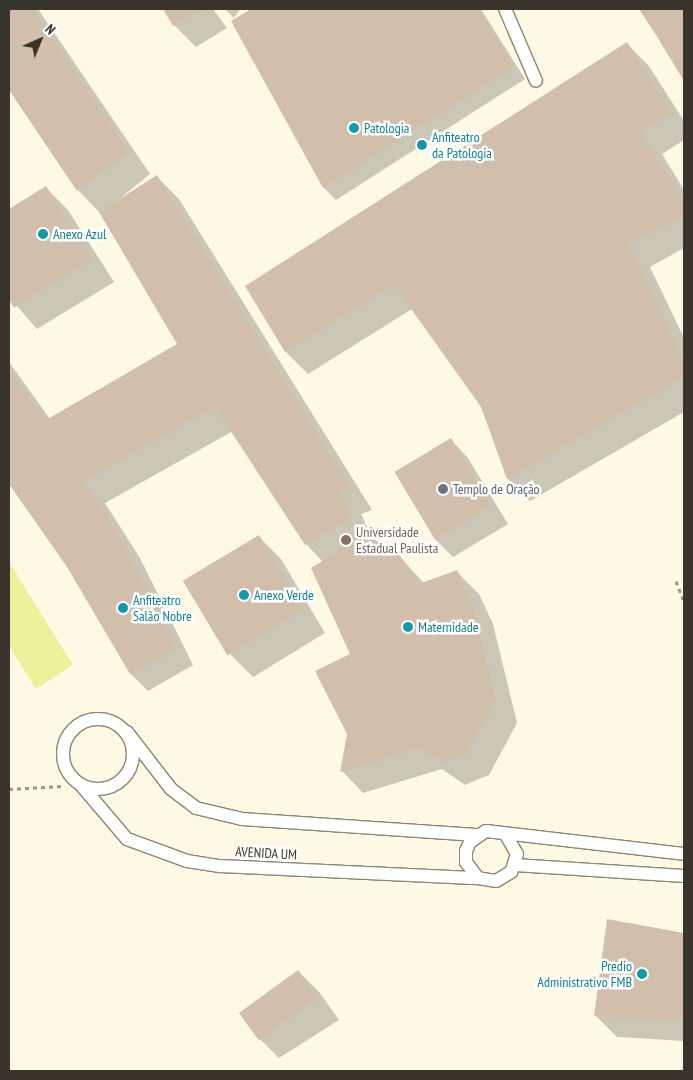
<!DOCTYPE html>
<html>
<head>
<meta charset="utf-8">
<style>
	body { margin:0 }
	#map { position:relative; width:693px; height:1080px; overflow:hidden; background:#fef9e4; font-family:"PT Sans Narrow",sans-serif }
	div>[style] { position:absolute }
	.green>* { inset:0; background:#ebf29c }
	.shadow>* { inset:0; background:#0003 }
	.building>* { inset:0; background:#d1bfab; transform-origin:0 0 }
	.path>* { height:3px; margin-top:-1.5px; transform-origin:0; background:repeating-linear-gradient(90deg,#9a9687 0 4px,transparent 0 8px) }
	.roads { filter:drop-shadow(1px 0 #8b866e) drop-shadow(-1px 0 #8b866e) drop-shadow(0 1px #8b866e) drop-shadow(0 -1px #8b866e) }
	.lane>* { height:12px; margin:-6px; padding:0 6px; transform-origin:6px; border-radius:6px; background:#fff }
	.lane>.ring { margin:-6px; padding:0; box-sizing:content-box; background:none; border:12px solid #fff; border-radius:50% }
	.dots>* { width:14px; height:14px; translate:-50% -50%; box-sizing:border-box; border:2px solid #fff; border-radius:50% }
	span { translate:-50% -50%; white-space:nowrap; text-align:center; line-height:1.15; -webkit-text-stroke:5px #fff; paint-order:stroke }
	.culture-label { font-size:14px; color:#0d838f }
	.left { translate:0 -50%; text-align:left }
	.right { translate:-100% -50%; text-align:right }
	.worship-label { font-size:14px; color:#5b616d }
	.education-label { font-size:14px; color:#785e54 }
	.street-label { font-size:14px; color:#38362c }
	.frame { position:absolute; inset:0; border:10px solid #38362c; pointer-events:none }
	.north { position:absolute; left:15px; top:15px; width:50px; height:50px; -webkit-text-stroke:4px #fff; paint-order:stroke; rotate:44deg; font-size:14px; font-weight:700; line-height:20px; text-align:center; color:#38362c }
	.north::after { content:''; display:block; margin:auto; width:18px; height:22px; background:#38362c; clip-path:polygon(50% 0,100% 100%,50% 72%,0 100%) }
</style>
</head>
<body>
<div id="map">
	<div class="green">
		<i style="clip-path:polygon(9px 562px,73px 665px,36px 689px,9px 646px)"></i>
	</div>
	<div class="shadow">
		<i style="clip-path:polygon(9px 9px,38px 9px,150px 174px,107px 209px,157px 177px,179px 199px,372px 510px,361px 514px,373px 540px,398px 555px,425px 584px,457px 572px,479px 594px,493px 624px,517px 723px,489px 775px,465px 785px,442px 769px,363px 793px,342px 771px,348px 734px,352px 655px,323px 562px,306px 544px,233px 431px,105px 503px,140px 558px,193px 665px,148px 691px,131px 674px,68px 567px,9px 482px,9px 362px,50px 419px,179px 344px,99px 212px,78px 190px,9px 87px)"></i>
		<i style="clip-path:polygon(165px 9px,213px 9px,227px 28px,196px 47px,174px 25px)"></i>
		<i style="clip-path:polygon(225px 9px,240px 9px,234px 18px)"></i>
		<i style="clip-path:polygon(253px 9px,481px 9px,525px 79px,336px 200px,324px 188px,233px 22px)"></i>
		<i style="clip-path:polygon(640px 9px,684px 9px,684px 78px,657px 34px)"></i>
		<i style="clip-path:polygon(627px 44px,649px 66px,684px 121px,684px 140px,662px 154px,684px 190px,684px 248px,650px 267px,684px 338px,684px 412px,530px 501px,508px 479px,482px 407px,412px 309px,308px 374px,286px 352px,246px 286px)"></i>
		<i style="clip-path:polygon(46px 188px,68px 210px,114px 282px,37px 329px,9px 297px,9px 210px)"></i>
		<i style="clip-path:polygon(451px 440px,468px 458px,508px 524px,453px 557px,436px 540px,396px 473px)"></i>
		<i style="clip-path:polygon(259px 537px,281px 559px,325px 633px,253px 677px,231px 655px)"></i>
		<i style="clip-path:polygon(608px 920px,684px 934px,684px 1041px,617px 1037px,595px 1015px)"></i>
		<i style="clip-path:polygon(298px 971px,320px 993px,339px 1020px,279px 1058px,257px 1036px)"></i>
	</div>
	<div class="building">
		<i style="clip-path:polygon(9px 9px,33px 9px,129px 152px,77px 191px,9px 90px)"></i>
		<i style="clip-path:polygon(163px 9px,201px 9px,173px 26px)"></i>
		<i style="clip-path:polygon(251px 9px,478px 9px,514px 67px,323px 188px,231px 21px)"></i>
		<i style="clip-path:polygon(639px 9px,684px 9px,684px 81px,656px 35px)"></i>
		<i style="clip-path:polygon(627px 42px,672px 113px,640px 132px,684px 200px,684px 215px,629px 244px,684px 360px,684px 377px,507px 479px,481px 407px,394px 285px,285px 352px,245px 286px)"></i>
		<i style="clip-path:polygon(157px 175px,351px 488px,340px 492px,352px 519px,305px 545px,215px 407px,84px 481px,119px 536px,176px 648px,130px 674px,67px 567px,9px 484px,9px 369px,46px 420px,177px 344px,99px 212px)"></i>
		<i style="clip-path:polygon(46px 186px,92px 259px,14px 308px,9px 299px,9px 209px)"></i>
		<i style="left:451px;top:438px;width:79px;height:66px;rotate:59deg"></i>
		<i style="clip-path:polygon(365px 534px,399px 554px,419px 584px,457px 570px,471px 601px,496px 700px,467px 753px,443px 763px,419px 748px,340px 772px,347px 734px,315px 671px,350px 654px,311px 568px)"></i>
		<i style="left:259px;top:535px;width:87px;height:89px;rotate:59deg"></i>
		<i style="clip-path:polygon(607px 919px,684px 933px,684px 1021px,594px 1016px)"></i>
		<i style="left:298px;top:970px;width:34px;height:73px;rotate:54deg"></i>
	</div>
	<div class="path">
		<i style="left:676px;top:581px;width:22px;rotate:69deg"></i>
		<i style="left:9px;top:789px;width:54px;rotate:-3.2deg"></i>
	</div>
	<div class="roads">
		<div class="lane">
			<i style="left:505px;top:9px;width:78px;rotate:66.7deg"></i>
			<i class="ring" style="left:63px;top:719px;width:58px;height:58px"></i>
			<i style="left:127px;top:732px;width:72px;rotate:52.3deg"></i>
			<i style="left:171px;top:789px;width:31px;rotate:37deg"></i>
			<i style="left:196px;top:808px;width:47px;rotate:13.4deg"></i>
			<i style="left:242px;top:819px;width:235px;rotate:3.9deg"></i>
			<i style="left:81px;top:785px;width:71px;rotate:49.6deg"></i>
			<i style="left:127px;top:839px;width:64px;rotate:20.1deg"></i>
			<i style="left:187px;top:861px;width:33px;rotate:9deg"></i>
			<i style="left:220px;top:866px;width:258px;rotate:2.7deg"></i>
			<i style="left:506px;top:835px;width:22px;rotate:60deg"></i>
			<i style="left:517px;top:854px;width:19px;rotate:108deg"></i>
			<i style="left:511px;top:872px;width:17px;rotate:149deg"></i>
			<i style="left:496px;top:881px;width:18px;rotate:-171deg"></i>
			<i style="left:478px;top:878px;width:20px;rotate:-127deg"></i>
			<i style="left:466px;top:862px;width:11px;rotate:-90deg"></i>
			<i style="left:466px;top:851px;width:10px;rotate:-66deg"></i>
			<i style="left:470px;top:842px;width:19px;rotate:-35deg"></i>
			<i style="left:486px;top:831px;width:199px;rotate:6.6deg"></i>
			<i style="left:515px;top:865px;width:169px;rotate:3.7deg"></i>
		</div>
	</div>
	<div class="dots">
		<i style="left:354px;top:128px;background:#0f9aa8"></i>
		<i style="left:422px;top:145px;background:#0f9aa8"></i>
		<i style="left:43px;top:234px;background:#0f9aa8"></i>
		<i style="left:443px;top:489px;background:#6b7280"></i>
		<i style="left:346px;top:540px;background:#8d6e63"></i>
		<i style="left:244px;top:595px;background:#0f9aa8"></i>
		<i style="left:123px;top:608px;background:#0f9aa8"></i>
		<i style="left:408px;top:627px;background:#0f9aa8"></i>
		<i style="left:642px;top:974px;background:#0f9aa8"></i>
	</div>
	<div class="culture-label">
		<span class="left" style="left:364px;top:128px">Patologia</span>
		<span class="left" style="left:432px;top:145px">Anfiteatro<br>da Patologia</span>
		<span class="left" style="left:53px;top:234px">Anexo Azul</span>
		<span class="left" style="left:254px;top:595px">Anexo Verde</span>
		<span class="left" style="left:133px;top:608px">Anfiteatro<br>Salão Nobre</span>
		<span class="left" style="left:418px;top:627px">Maternidade</span>
		<span class="right" style="left:632px;top:974px">Predio<br>Administrativo FMB</span>
	</div>
	<div class="worship-label">
		<span class="left" style="left:453px;top:489px">Templo de Oração</span>
	</div>
	<div class="education-label">
		<span class="left" style="left:356px;top:540px">Universidade<br>Estadual Paulista</span>
	</div>
	<div class="street-label">
		<span style="left:266px;top:853px;rotate:3deg">AVENIDA UM</span>
	</div>
	<div class="frame"></div>
	<div class="north">N</div>
</div>
</body>
</html>
